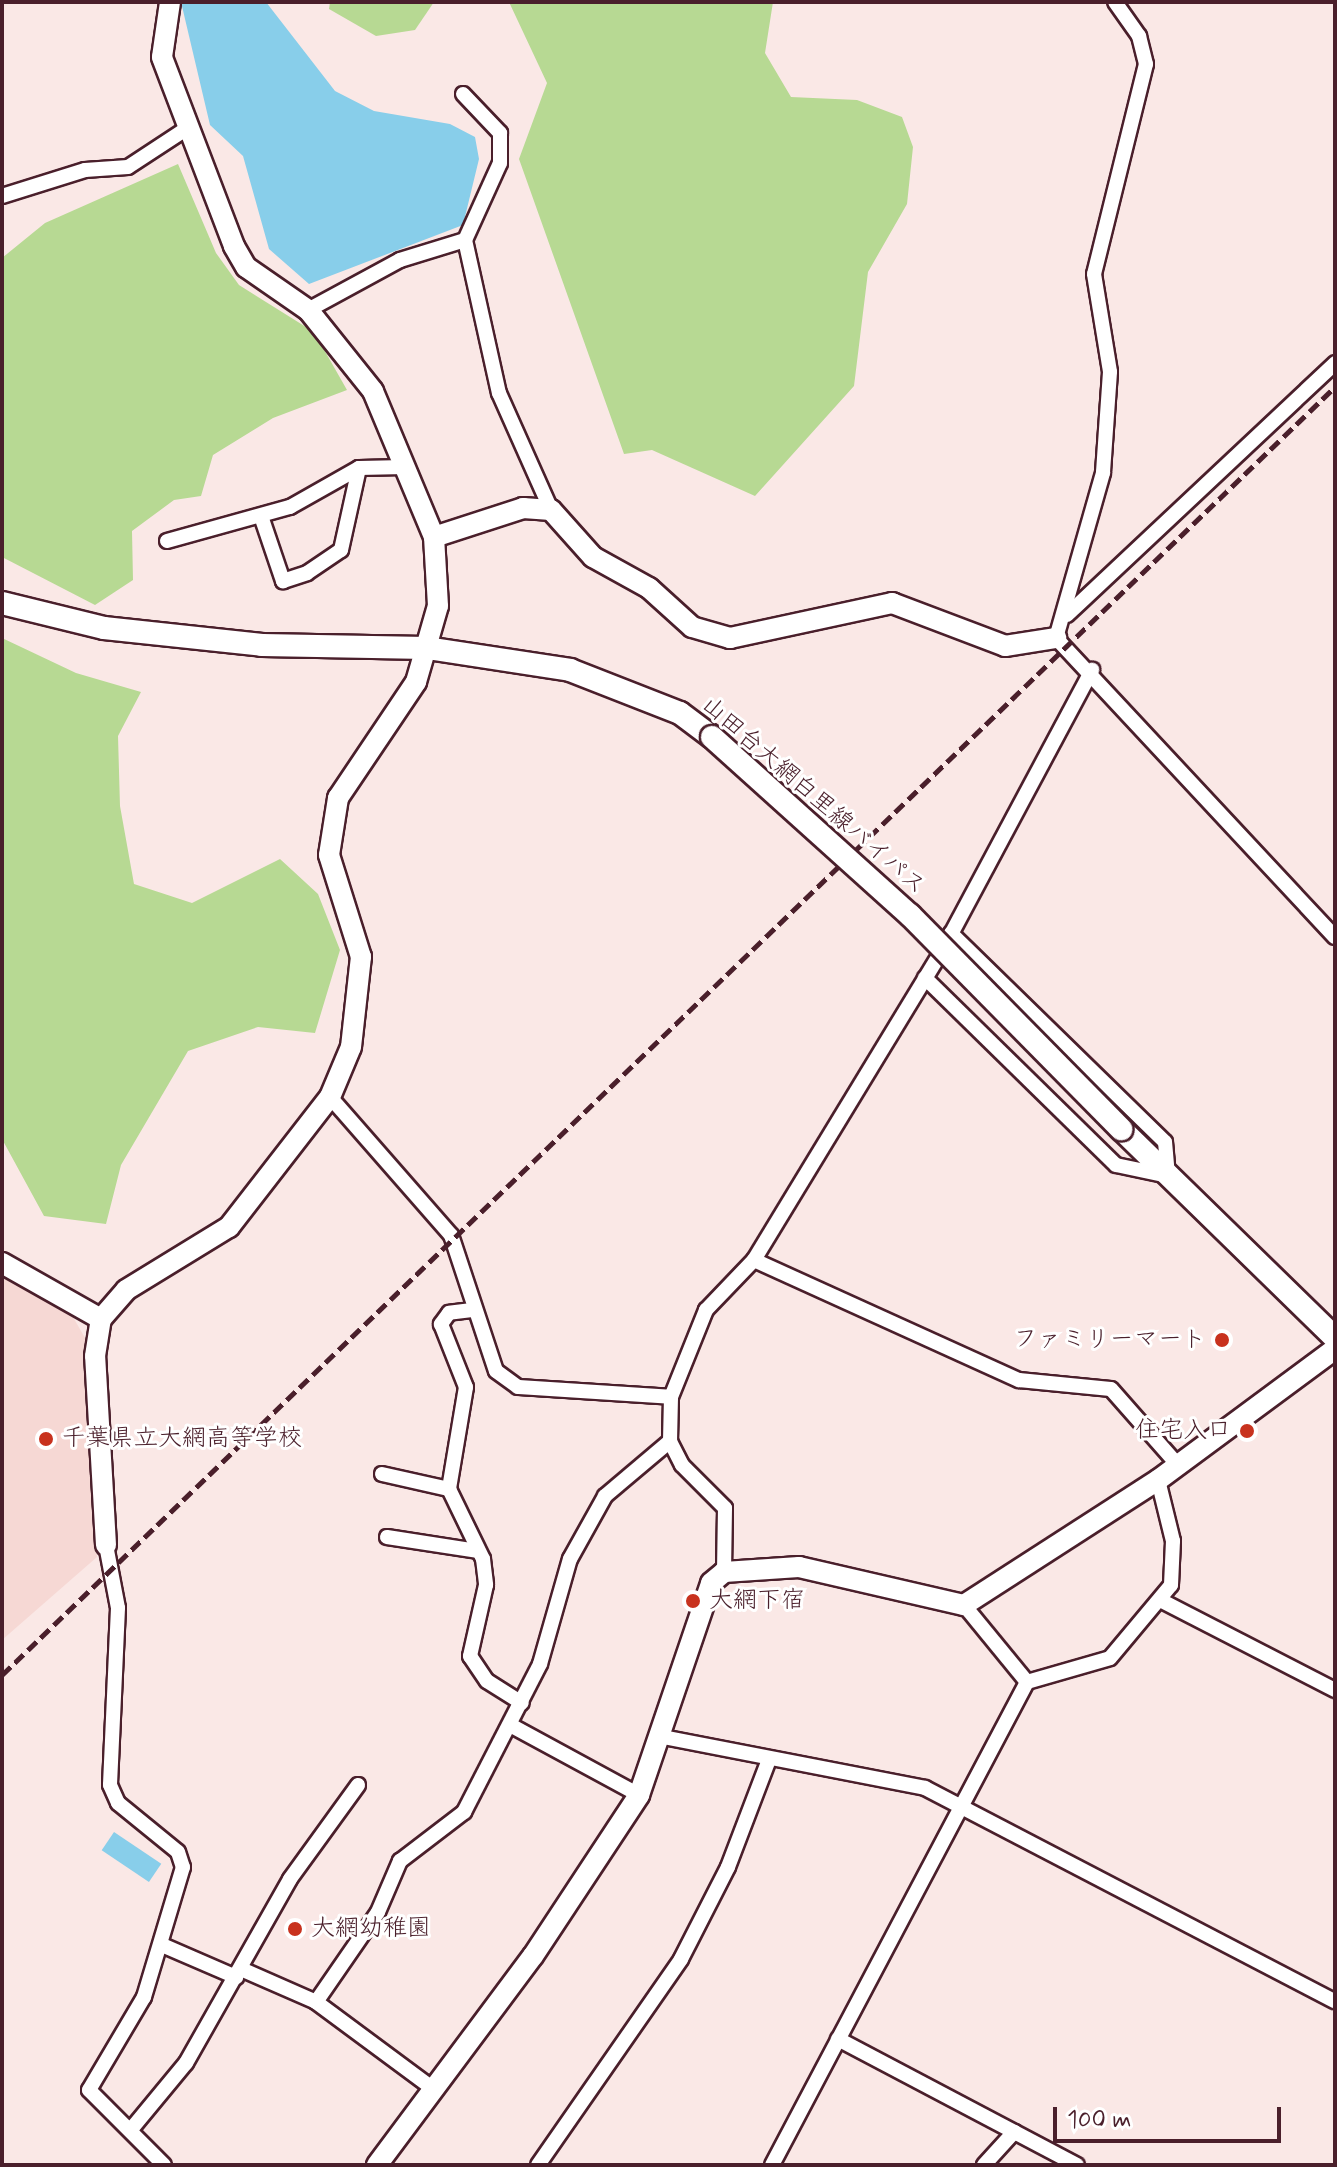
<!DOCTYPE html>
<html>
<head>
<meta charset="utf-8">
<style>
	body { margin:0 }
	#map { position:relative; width:1337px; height:2167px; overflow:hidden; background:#fae8e6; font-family:Mynerve,"Klee One",sans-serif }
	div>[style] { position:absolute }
	.built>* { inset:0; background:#f6d8d4 }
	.green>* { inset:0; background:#b7d993 }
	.water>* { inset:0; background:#88ceea; transform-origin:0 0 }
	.roads { filter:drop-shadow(2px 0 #4a1f2b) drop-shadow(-2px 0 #4a1f2b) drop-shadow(0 2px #4a1f2b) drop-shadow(0 -2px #4a1f2b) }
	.street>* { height:14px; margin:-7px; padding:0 7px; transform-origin:7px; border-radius:7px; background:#fff }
	.secondary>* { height:20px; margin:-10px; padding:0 10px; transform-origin:10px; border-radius:10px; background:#fff }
	.primary>* { height:22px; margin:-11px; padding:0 11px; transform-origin:11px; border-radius:11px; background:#fff }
	.rail>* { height:5px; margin-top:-2.5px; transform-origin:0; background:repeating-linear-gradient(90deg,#4a1f2b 0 12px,transparent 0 18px) }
	.bridges { filter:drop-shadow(2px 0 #4a1f2b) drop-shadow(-2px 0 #4a1f2b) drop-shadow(0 2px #4a1f2b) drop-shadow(0 -2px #4a1f2b) }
	.primary-bridge>* { height:22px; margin:-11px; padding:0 11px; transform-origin:11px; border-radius:11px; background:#fff }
	.dots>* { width:22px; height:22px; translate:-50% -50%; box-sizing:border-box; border:4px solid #fff; border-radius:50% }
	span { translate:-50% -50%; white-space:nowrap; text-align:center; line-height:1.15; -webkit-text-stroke:6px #fff; paint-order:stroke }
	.street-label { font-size:24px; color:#4a1f2b }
	.poi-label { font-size:24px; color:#4a1f2b }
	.right { translate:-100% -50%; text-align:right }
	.left { translate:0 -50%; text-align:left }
	.frame { position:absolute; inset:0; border:4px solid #4a1f2b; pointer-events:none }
	.scale { position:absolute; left:1053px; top:2107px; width:228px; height:36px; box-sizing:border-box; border:4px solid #4a1f2b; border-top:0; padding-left:10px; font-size:24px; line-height:28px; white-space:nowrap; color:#4a1f2b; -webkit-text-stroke:6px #fff; paint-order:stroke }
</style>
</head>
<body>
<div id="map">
	<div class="built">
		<i style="clip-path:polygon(2px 1276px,73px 1317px,85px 1338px,97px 1557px,2px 1640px)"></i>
	</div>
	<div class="green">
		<i style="clip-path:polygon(330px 2px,434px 2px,415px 30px,376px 36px,329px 9px)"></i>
		<i style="clip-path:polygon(509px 2px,773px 2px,765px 53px,791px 97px,857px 100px,902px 117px,913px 147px,907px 204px,868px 272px,854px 386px,755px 496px,652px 450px,624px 454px,519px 159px,547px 83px)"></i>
		<i style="clip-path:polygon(178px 164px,216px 253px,239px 285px,314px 332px,347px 390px,273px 418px,213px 455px,201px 496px,174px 500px,132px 531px,133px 580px,95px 605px,2px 557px,2px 258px,45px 223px)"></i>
		<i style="clip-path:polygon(2px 638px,76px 673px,141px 692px,118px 736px,120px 806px,134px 884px,192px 903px,280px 859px,318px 894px,340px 950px,315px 1033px,258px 1027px,188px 1051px,121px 1165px,106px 1224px,44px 1216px,2px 1139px)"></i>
	</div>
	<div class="water">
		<i style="clip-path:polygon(181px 2px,266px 2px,335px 91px,374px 111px,450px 124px,475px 137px,479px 159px,463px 225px,309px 284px,269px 249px,243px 156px,210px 125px)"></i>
		<i style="left:114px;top:1832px;width:57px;height:22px;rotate:34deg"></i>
	</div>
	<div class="roads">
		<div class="street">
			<i style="left:1115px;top:2px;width:42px;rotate:54.8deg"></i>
			<i style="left:1139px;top:36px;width:29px;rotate:76deg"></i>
			<i style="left:1146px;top:64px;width:216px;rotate:103.9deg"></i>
			<i style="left:1094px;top:274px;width:99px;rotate:80.7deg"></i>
			<i style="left:1110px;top:372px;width:101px;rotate:94deg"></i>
			<i style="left:1103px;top:473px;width:172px;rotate:105.9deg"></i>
			<i style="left:1056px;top:638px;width:409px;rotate:47deg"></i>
			<i style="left:463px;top:94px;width:54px;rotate:46.5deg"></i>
			<i style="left:500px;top:133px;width:30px;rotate:90deg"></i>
			<i style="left:500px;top:163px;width:85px;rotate:114.4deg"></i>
			<i style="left:465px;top:240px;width:157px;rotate:77.5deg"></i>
			<i style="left:499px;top:393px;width:128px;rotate:66deg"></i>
			<i style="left:2px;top:196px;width:87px;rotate:-17.4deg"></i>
			<i style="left:85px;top:170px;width:43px;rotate:-4deg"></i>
			<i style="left:128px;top:167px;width:69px;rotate:-33.2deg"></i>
			<i style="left:308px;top:310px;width:105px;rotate:-28.5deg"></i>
			<i style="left:400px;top:260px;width:68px;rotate:-17.1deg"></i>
			<i style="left:261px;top:516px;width:69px;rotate:71.3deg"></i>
			<i style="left:283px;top:581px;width:25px;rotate:-18deg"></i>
			<i style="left:307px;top:573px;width:41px;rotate:-34.1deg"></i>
			<i style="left:341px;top:550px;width:84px;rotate:-77.6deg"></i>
			<i style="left:167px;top:541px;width:128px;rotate:-15.5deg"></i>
			<i style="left:290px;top:507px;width:79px;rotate:-29.5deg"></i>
			<i style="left:359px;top:468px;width:46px;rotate:-1.2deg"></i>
			<i style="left:1067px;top:615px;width:368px;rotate:-43.2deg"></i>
			<i style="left:925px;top:978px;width:267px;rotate:44.4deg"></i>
			<i style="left:1116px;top:1165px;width:53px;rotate:11.9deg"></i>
			<i style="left:1168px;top:1176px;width:34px;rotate:-95deg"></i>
			<i style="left:1165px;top:1142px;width:299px;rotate:-135.7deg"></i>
			<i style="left:330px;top:1097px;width:184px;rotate:48.8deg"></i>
			<i style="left:451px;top:1235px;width:143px;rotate:71.7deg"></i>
			<i style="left:496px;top:1371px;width:27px;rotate:36deg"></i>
			<i style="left:518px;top:1387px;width:153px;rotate:3.7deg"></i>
			<i style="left:754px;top:1260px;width:291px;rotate:24.4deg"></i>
			<i style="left:1019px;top:1380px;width:92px;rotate:5.6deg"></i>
			<i style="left:1111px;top:1389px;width:101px;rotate:48.6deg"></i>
			<i style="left:472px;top:1310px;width:23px;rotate:173deg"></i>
			<i style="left:449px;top:1313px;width:14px;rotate:126deg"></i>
			<i style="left:441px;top:1324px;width:68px;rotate:68.4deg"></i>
			<i style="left:466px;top:1387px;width:103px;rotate:99.5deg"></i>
			<i style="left:449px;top:1489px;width:78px;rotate:64.1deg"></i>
			<i style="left:483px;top:1559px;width:26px;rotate:83deg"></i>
			<i style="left:486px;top:1585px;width:73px;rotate:102.7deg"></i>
			<i style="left:470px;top:1656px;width:30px;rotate:56deg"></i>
			<i style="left:487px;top:1681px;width:41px;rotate:32.2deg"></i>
			<i style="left:382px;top:1474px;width:69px;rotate:12.6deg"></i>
			<i style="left:387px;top:1537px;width:91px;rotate:8.8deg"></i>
			<i style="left:106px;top:1545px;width:64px;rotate:79.2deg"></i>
			<i style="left:118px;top:1608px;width:177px;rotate:92.6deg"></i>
			<i style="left:110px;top:1785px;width:20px;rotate:66deg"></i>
			<i style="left:118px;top:1803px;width:77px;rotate:39.2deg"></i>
			<i style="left:178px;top:1852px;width:16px;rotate:72deg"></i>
			<i style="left:183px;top:1867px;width:136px;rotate:106.7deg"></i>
			<i style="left:144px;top:1997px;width:108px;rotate:120.6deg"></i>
			<i style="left:89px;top:2090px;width:106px;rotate:45deg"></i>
			<i style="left:724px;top:1572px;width:64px;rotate:-89.1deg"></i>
			<i style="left:725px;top:1508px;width:61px;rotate:-135deg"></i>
			<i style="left:682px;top:1465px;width:27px;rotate:-117deg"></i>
			<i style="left:670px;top:1441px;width:44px;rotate:-88.7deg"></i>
			<i style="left:671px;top:1397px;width:94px;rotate:-68.1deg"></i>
			<i style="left:706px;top:1310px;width:69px;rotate:-46.2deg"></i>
			<i style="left:754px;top:1260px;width:362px;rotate:-58.7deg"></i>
			<i style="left:942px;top:951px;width:319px;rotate:-61.9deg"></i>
			<i style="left:1160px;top:1600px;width:197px;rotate:27.2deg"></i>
			<i style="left:964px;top:1605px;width:99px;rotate:50.7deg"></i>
			<i style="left:512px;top:1726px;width:145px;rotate:28.5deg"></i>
			<i style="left:663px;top:1737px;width:267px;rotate:11deg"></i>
			<i style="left:925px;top:1788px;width:462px;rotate:27.5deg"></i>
			<i style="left:162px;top:1945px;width:81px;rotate:23.4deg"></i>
			<i style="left:241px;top:1969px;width:82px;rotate:23.7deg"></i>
			<i style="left:316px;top:2002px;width:148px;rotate:36.5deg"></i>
			<i style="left:316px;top:2002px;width:109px;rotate:-55.4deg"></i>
			<i style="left:378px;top:1912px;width:56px;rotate:-66.7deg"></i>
			<i style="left:400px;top:1861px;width:81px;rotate:-37.4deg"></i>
			<i style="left:464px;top:1812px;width:166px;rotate:-62.8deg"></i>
			<i style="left:540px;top:1664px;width:109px;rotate:-74.1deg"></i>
			<i style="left:570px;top:1559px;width:72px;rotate:-60.9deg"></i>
			<i style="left:605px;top:1496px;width:85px;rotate:-40.2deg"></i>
			<i style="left:838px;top:2039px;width:270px;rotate:27.8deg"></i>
			<i style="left:133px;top:2127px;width:83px;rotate:-50.4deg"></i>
			<i style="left:186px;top:2063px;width:211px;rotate:-60.5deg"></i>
			<i style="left:290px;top:1879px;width:116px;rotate:-54.1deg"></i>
			<i style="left:538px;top:2165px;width:251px;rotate:-55.2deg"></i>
			<i style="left:681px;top:1959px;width:103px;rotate:-62.9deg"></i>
			<i style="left:728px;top:1867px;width:112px;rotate:-69.1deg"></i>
			<i style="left:772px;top:2165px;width:546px;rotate:-62.17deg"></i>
			<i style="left:1027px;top:1682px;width:86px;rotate:-16.1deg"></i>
			<i style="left:1110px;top:1658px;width:95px;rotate:-50.1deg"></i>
			<i style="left:1171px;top:1585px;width:44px;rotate:-87.4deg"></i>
			<i style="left:1173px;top:1541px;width:63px;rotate:-103.8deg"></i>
			<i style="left:984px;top:2165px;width:45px;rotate:-47.7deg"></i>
		</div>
		<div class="secondary">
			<i style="left:434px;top:537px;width:94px;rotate:-18deg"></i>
			<i style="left:523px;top:508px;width:28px;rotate:4deg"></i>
			<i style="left:551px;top:510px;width:63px;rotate:48.2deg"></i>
			<i style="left:593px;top:557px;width:64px;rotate:29deg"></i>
			<i style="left:649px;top:588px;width:58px;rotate:42.2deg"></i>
			<i style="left:692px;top:627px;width:40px;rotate:16deg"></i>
			<i style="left:730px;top:638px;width:166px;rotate:-12.2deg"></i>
			<i style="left:892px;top:603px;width:121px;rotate:20.8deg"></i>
			<i style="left:1005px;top:646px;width:52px;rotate:-8.9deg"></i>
			<i style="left:2px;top:1263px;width:114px;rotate:29.5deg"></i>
			<i style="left:106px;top:1545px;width:189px;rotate:-93.3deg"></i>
			<i style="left:95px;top:1356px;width:37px;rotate:-81deg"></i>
			<i style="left:101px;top:1319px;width:38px;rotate:-49deg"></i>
			<i style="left:126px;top:1290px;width:121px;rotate:-31.5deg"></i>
			<i style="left:229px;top:1227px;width:165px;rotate:-52.2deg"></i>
			<i style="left:330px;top:1097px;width:54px;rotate:-67.2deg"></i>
			<i style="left:351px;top:1047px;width:91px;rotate:-83.7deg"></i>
			<i style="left:361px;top:957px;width:107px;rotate:-107.4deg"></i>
			<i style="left:329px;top:855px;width:58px;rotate:-81deg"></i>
			<i style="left:338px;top:798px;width:140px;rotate:-56.1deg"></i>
			<i style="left:416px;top:682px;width:79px;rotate:-73.9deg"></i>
			<i style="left:438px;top:606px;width:69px;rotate:-93.3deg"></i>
			<i style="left:434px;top:537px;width:158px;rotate:-112.7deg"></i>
			<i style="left:373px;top:391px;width:104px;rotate:-128.7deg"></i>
			<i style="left:308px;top:310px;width:75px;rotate:-145.3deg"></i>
			<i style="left:246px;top:267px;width:24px;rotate:-120deg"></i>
			<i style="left:234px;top:246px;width:202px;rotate:-110.9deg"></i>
			<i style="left:162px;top:57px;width:56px;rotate:-81.7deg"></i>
			<i style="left:377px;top:2165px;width:261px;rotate:-53.3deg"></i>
			<i style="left:533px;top:1956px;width:193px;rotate:-56.6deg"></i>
			<i style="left:639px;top:1795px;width:224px;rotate:-71.2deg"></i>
			<i style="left:711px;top:1583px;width:17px;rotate:-40deg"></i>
			<i style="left:724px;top:1572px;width:75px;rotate:-3.8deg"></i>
			<i style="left:799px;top:1567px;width:169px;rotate:13deg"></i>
			<i style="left:964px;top:1605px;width:231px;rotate:-32.8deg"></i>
			<i style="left:1158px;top:1480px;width:220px;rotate:-36.5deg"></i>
		</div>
		<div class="primary">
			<i style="left:2px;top:603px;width:105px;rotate:13.8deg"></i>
			<i style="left:104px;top:628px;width:159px;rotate:6.1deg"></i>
			<i style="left:262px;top:645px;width:165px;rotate:1deg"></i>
			<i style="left:427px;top:648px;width:145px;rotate:8.7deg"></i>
			<i style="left:570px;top:670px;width:118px;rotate:21.4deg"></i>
			<i style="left:680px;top:713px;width:40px;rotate:37deg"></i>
			<i style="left:1121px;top:1129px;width:299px;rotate:44.3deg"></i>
		</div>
	</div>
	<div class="rail">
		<i style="left:2px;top:1675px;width:1854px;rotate:-44.02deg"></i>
	</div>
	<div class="bridges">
		<div class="primary-bridge">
			<i style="left:712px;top:737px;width:266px;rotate:42deg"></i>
			<i style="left:910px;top:915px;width:301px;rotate:45.4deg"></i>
		</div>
	</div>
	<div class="dots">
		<i style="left:1222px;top:1340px;background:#c8321e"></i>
		<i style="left:1247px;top:1431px;background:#c8321e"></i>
		<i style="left:46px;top:1439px;background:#c8321e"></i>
		<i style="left:693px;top:1601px;background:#c8321e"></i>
		<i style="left:295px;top:1929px;background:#c8321e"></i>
	</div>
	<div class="street-label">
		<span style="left:813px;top:796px;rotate:41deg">山田台大網白里線バイパス</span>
	</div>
	<div class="poi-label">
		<span class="right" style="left:1206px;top:1340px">ファミリーマート</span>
		<span class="right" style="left:1231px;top:1431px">住宅入口</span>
		<span class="left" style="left:62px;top:1439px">千葉県立大網高等学校</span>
		<span class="left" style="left:709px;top:1601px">大網下宿</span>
		<span class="left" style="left:311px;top:1929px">大網幼稚園</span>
	</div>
	<div class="frame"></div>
	<div class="scale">100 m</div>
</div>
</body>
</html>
